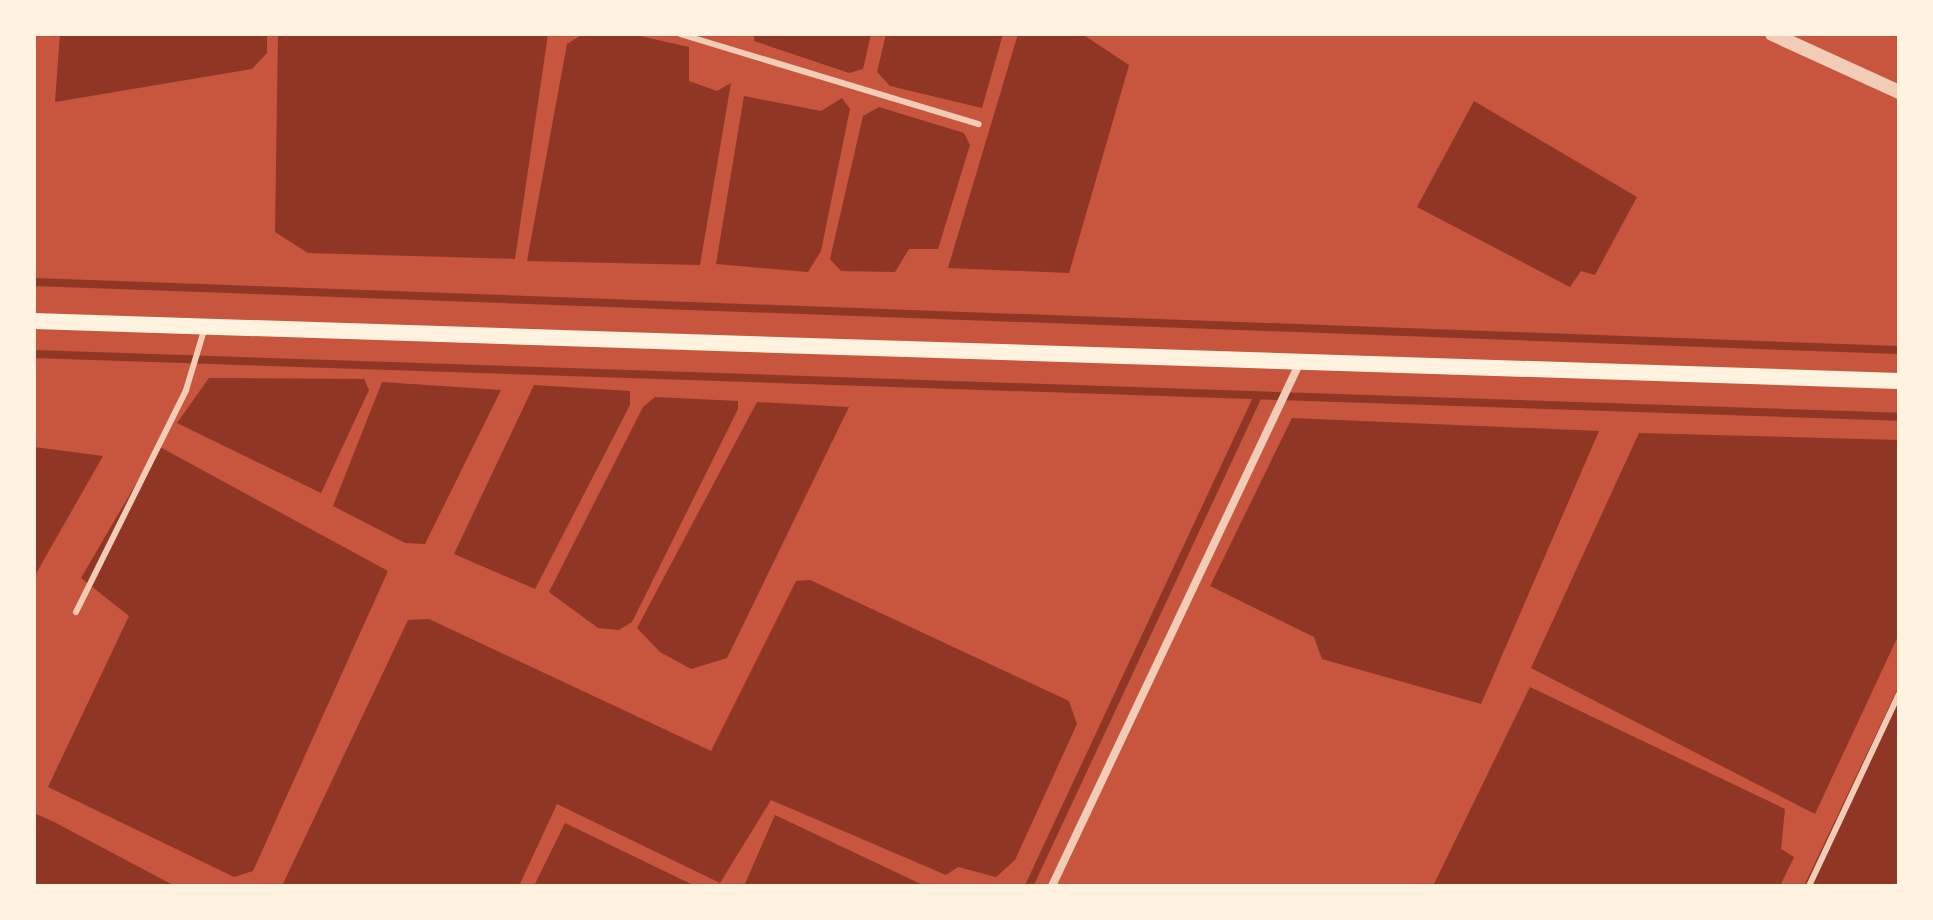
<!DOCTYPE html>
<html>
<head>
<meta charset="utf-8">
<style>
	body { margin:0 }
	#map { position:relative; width:1933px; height:920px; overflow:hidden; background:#c8553d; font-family:Poppins,sans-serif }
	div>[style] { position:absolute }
	.water>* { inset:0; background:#8f3625 }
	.stream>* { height:8px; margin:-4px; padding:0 4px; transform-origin:4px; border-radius:4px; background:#8f3625 }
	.service>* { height:6px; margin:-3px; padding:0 3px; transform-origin:3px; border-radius:3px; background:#f1ccb7 }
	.minor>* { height:8px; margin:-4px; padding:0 4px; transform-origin:4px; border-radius:4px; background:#f1ccb7 }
	.tertiary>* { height:14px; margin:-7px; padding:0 7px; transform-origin:7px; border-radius:7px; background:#f1ccb7 }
	.secondary>* { height:16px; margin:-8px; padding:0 8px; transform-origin:8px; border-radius:8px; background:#fff3e0 }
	span { translate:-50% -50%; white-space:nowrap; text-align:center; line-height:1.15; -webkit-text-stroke:6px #fff3e0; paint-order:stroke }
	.frame { position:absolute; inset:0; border:36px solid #fff3e0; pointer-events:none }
</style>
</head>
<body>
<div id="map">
	<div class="water">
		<i style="clip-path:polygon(60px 34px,267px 34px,267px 53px,252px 69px,55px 102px)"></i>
		<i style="clip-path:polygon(278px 34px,548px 34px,515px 259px,308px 253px,275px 232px)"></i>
		<i style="clip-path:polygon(583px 34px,631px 34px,689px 47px,689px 81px,717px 91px,731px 83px,700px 265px,527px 261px,567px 44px)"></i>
		<i style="clip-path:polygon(755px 34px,871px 34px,863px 69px,849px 73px,754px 41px)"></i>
		<i style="clip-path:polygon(886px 34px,1003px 34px,982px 108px,890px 86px,877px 72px)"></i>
		<i style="clip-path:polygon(1018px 34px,1082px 34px,1129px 65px,1069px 273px,948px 268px)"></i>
		<i style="clip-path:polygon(744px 96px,821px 111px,842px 98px,850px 109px,821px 251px,808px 272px,716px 264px)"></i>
		<i style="clip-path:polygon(1474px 101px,1637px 197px,1595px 275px,1581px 271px,1570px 287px,1417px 207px)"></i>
		<i style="clip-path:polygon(879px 107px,964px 133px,970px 145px,938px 249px,909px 249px,895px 272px,841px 271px,830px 259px,863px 116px)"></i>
		<i style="clip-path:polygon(209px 378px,364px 379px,369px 390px,321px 493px,177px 423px)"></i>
		<i style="clip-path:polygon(382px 382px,501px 390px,425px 544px,405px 543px,333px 506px)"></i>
		<i style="clip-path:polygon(534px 385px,630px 391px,630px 405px,535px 589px,454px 554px)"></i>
		<i style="clip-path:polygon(655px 397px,738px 401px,738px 409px,632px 622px,619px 630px,598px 628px,549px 592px,643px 407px)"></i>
		<i style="clip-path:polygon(757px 402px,849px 407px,727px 658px,691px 669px,660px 652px,637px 628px)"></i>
		<i style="clip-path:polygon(1292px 418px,1599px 431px,1481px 704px,1322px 659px,1314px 637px,1210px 586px)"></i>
		<i style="clip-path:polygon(1639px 433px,1899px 440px,1899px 634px,1815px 814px,1531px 668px)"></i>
		<i style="clip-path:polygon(158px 446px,388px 571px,253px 871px,234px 877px,48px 787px,129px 616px,81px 578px)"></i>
		<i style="clip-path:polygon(34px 447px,103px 456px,34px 577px)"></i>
		<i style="clip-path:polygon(810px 580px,1069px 701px,1077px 724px,1015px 860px,996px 877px,958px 867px,946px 875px,771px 800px,720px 883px,557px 804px,519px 886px,282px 886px,408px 620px,429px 619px,711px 751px,796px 581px)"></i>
		<i style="clip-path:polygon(1899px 686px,1899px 886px,1804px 886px)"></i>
		<i style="clip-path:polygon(1530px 687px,1785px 809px,1781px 849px,1794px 857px,1780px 886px,1433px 886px)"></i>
		<i style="clip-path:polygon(34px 813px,54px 822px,175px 886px,34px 886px)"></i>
		<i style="clip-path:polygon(775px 815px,925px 886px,744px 886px)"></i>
		<i style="clip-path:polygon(565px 823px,695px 886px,534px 886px)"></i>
	</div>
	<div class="stream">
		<i style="left:34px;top:282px;width:1866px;rotate:2.09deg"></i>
		<i style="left:34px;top:354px;width:1866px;rotate:1.93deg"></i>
		<i style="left:1029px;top:886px;width:541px;rotate:-64.95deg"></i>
	</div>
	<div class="service">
		<i style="left:680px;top:34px;width:312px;rotate:16.8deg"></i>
		<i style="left:76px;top:612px;width:248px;rotate:-63.6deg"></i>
		<i style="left:186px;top:390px;width:66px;rotate:-73.2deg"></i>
		<i style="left:1809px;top:886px;width:212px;rotate:-64.9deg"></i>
	</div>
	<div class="minor">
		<i style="left:1052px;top:886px;width:582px;rotate:-64.67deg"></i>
	</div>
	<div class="tertiary">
		<i style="left:1772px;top:34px;width:140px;rotate:24.5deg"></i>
	</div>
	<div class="secondary">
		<i style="left:34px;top:321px;width:1866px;rotate:1.84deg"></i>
	</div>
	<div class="frame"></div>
</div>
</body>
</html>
